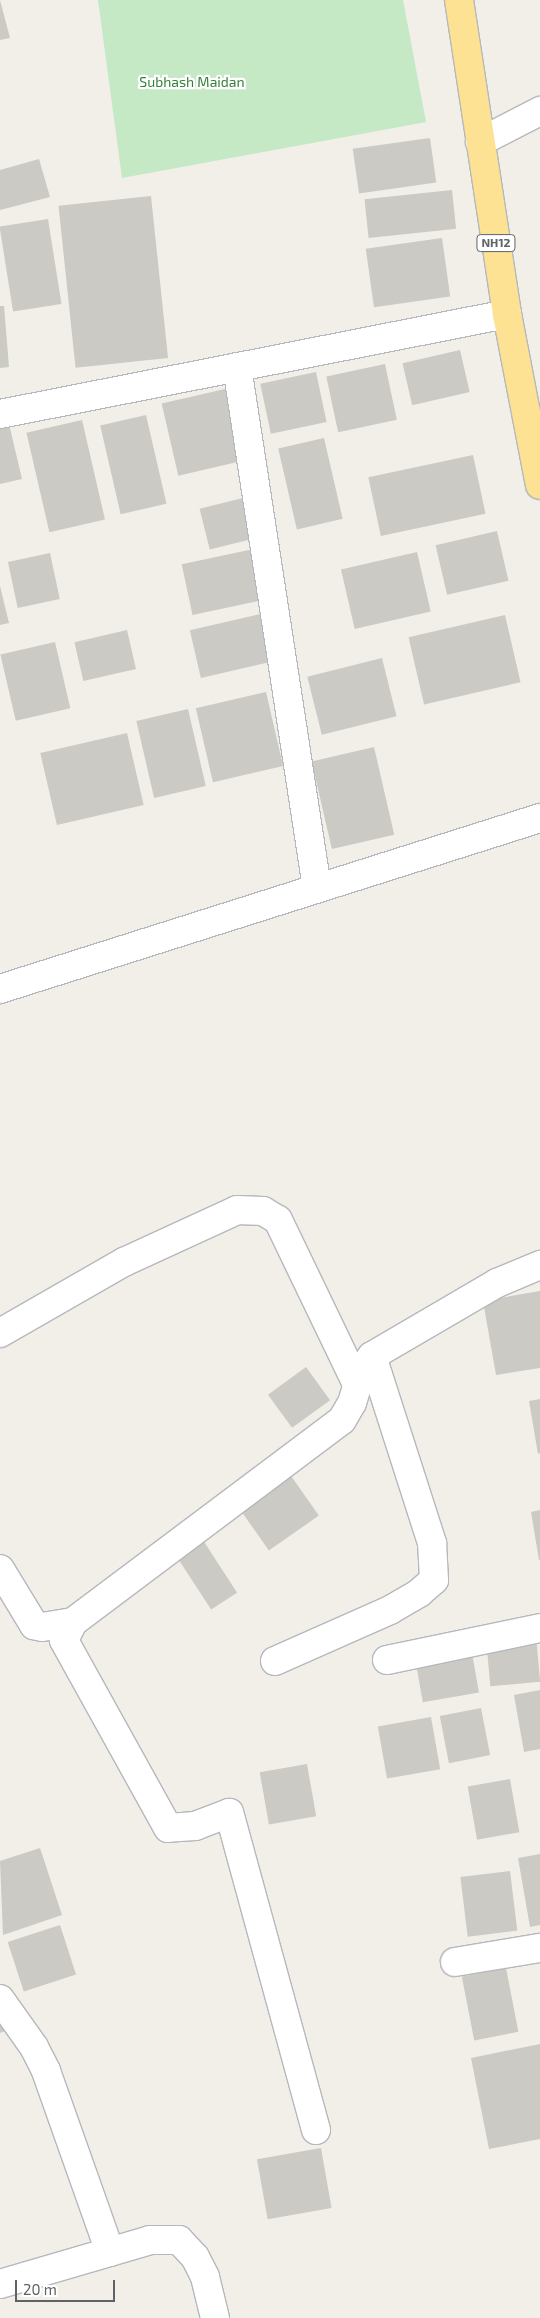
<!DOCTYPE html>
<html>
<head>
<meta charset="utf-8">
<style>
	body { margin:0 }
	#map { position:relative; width:540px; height:2318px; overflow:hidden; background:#f1efe8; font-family:"Exo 2",sans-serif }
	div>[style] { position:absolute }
	.green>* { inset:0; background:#c5e8c5 }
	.building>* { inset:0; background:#cccac5; transform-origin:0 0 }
	.roads { filter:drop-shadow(1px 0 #b5b8bc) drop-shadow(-1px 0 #b5b8bc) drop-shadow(0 1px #b5b8bc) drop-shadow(0 -1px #b5b8bc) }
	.minor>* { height:28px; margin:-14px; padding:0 14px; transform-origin:14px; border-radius:14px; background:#fff }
	.highway>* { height:28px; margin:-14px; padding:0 14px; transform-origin:14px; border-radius:14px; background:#fde293 }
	span { translate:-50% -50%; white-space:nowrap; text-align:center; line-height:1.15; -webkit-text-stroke:4.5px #fff; paint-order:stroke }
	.shield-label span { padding:1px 4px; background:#fff; border:1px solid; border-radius:4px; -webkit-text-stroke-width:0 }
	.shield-label { font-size:12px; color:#5f6368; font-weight:700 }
	.park-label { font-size:14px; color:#348238 }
	.scale { position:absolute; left:15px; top:2280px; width:100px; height:22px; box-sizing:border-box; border:2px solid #5f6368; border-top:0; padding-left:6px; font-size:15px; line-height:18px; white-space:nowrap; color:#5f6368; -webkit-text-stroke:4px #fff; paint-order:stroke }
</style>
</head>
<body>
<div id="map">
	<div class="green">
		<i style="clip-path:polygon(98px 0,403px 0,426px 122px,122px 178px)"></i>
	</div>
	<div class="building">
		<i style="clip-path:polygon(0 0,10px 38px,0 40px)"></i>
		<i style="left:430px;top:138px;width:45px;height:78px;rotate:82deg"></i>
		<i style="clip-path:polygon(39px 159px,50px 197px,0 210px,0 170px)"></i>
		<i style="left:452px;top:190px;width:39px;height:88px;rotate:84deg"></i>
		<i style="left:151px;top:196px;width:163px;height:93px;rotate:84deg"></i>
		<i style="left:48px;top:219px;width:86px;height:49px;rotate:81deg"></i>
		<i style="left:442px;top:238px;width:59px;height:77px;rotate:82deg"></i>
		<i style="clip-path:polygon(0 306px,4px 306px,9px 367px,0 368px)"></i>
		<i style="left:460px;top:350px;width:43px;height:59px;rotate:77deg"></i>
		<i style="left:385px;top:364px;width:57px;height:60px;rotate:78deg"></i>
		<i style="left:316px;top:372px;width:51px;height:57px;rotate:78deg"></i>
		<i style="left:225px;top:389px;width:74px;height:65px;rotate:77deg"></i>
		<i style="left:146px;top:415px;width:91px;height:47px;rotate:77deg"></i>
		<i style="left:82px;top:420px;width:102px;height:57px;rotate:77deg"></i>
		<i style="clip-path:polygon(9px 424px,22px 479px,0 484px,0 426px)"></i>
		<i style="left:324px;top:438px;width:83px;height:47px;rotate:77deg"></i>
		<i style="left:473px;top:455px;width:60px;height:107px;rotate:78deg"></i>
		<i style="left:251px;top:496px;width:42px;height:53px;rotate:76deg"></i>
		<i style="left:497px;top:531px;width:51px;height:63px;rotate:77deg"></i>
		<i style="left:258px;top:548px;width:52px;height:78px;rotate:78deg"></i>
		<i style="left:417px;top:552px;width:61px;height:78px;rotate:77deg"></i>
		<i style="left:50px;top:553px;width:47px;height:43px;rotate:78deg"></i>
		<i style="clip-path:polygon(0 586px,9px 623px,0 625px)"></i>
		<i style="left:260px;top:614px;width:49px;height:72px;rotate:77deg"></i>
		<i style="left:505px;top:615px;width:69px;height:99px;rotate:77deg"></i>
		<i style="left:127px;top:630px;width:40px;height:54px;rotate:77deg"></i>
		<i style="left:55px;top:642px;width:68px;height:56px;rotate:77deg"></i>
		<i style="left:382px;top:658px;width:60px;height:77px;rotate:76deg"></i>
		<i style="left:266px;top:692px;width:76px;height:72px;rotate:77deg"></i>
		<i style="left:188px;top:709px;width:79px;height:53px;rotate:77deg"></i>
		<i style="left:127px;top:733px;width:74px;height:89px;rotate:77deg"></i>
		<i style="left:374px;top:747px;width:90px;height:64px;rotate:77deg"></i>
		<i style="clip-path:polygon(540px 1291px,540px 1368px,496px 1375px,483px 1301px)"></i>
		<i style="left:306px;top:1367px;width:41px;height:47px;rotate:54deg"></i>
		<i style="clip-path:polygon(540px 1399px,540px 1453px,538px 1454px,529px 1401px)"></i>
		<i style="left:289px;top:1473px;width:52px;height:61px;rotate:55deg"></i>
		<i style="clip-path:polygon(540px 1510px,540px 1560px,539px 1560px,531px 1512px)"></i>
		<i style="left:199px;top:1534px;width:70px;height:31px;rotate:57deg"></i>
		<i style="left:536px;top:1635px;width:47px;height:50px;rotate:85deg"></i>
		<i style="left:472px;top:1653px;width:40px;height:57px;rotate:80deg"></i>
		<i style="clip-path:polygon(540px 1690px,540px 1749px,524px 1752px,514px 1695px)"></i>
		<i style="left:481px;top:1708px;width:48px;height:42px;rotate:79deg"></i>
		<i style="left:431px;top:1717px;width:53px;height:54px;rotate:80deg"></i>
		<i style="left:307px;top:1764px;width:53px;height:48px;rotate:80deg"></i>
		<i style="left:510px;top:1779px;width:54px;height:43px;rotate:80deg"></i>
		<i style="clip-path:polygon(40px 1848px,62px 1915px,3px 1935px,0 1861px)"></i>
		<i style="clip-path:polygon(540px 1854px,540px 1925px,530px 1927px,518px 1858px)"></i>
		<i style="left:510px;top:1871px;width:60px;height:50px;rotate:83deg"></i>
		<i style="left:60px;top:1925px;width:52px;height:55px;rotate:72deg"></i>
		<i style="left:506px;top:1968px;width:65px;height:45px;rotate:79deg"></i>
		<i style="clip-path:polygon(0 2018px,5px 2031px,0 2033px)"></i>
		<i style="clip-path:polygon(540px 2044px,540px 2139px,489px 2149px,471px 2058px)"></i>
		<i style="left:321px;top:2148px;width:61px;height:65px;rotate:80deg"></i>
	</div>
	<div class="roads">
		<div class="minor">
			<i style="left:480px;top:142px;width:68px;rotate:-27.3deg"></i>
			<i style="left:237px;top:367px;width:527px;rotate:81.27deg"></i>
			<i style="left:0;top:414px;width:517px;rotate:-11.16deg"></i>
			<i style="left:0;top:989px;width:566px;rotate:-17.57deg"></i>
			<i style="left:0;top:1333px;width:143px;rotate:-29.8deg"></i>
			<i style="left:124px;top:1262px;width:124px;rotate:-24.7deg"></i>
			<i style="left:237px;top:1210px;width:26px;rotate:2deg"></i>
			<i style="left:263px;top:1211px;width:17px;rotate:31deg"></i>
			<i style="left:278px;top:1220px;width:182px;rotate:64.3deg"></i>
			<i style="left:0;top:1569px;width:66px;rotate:58.7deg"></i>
			<i style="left:34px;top:1625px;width:8px;rotate:14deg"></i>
			<i style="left:42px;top:1627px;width:31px;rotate:-9deg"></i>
			<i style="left:387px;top:1660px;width:156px;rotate:-11.8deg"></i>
			<i style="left:275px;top:1661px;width:126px;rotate:-23.9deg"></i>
			<i style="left:390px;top:1610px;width:34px;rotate:-30deg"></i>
			<i style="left:419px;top:1593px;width:20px;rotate:-41deg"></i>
			<i style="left:434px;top:1580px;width:37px;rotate:-93deg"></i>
			<i style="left:432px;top:1543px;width:196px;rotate:-107.8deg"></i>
			<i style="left:455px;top:1962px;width:86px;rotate:-9.4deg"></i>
			<i style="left:0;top:1999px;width:59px;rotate:54.7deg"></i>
			<i style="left:34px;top:2047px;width:27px;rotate:63deg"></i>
			<i style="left:46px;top:2071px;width:192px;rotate:70.5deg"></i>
			<i style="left:316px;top:2130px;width:329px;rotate:-105.3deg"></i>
			<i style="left:229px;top:1813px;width:36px;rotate:159deg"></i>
			<i style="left:195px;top:1826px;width:27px;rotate:176deg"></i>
			<i style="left:168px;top:1828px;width:215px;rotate:-119deg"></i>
			<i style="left:64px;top:1640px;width:20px;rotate:-63deg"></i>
			<i style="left:73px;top:1622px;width:336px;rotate:-36.9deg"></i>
			<i style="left:342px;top:1420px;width:20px;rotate:-60deg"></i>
			<i style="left:352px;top:1403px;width:37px;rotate:-73deg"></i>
			<i style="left:363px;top:1368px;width:15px;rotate:-53deg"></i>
			<i style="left:372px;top:1356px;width:145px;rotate:-30.3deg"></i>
			<i style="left:497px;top:1283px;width:47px;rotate:-22.7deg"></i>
			<i style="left:0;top:2284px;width:156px;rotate:-16.3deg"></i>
			<i style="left:150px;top:2240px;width:29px"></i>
			<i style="left:179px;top:2240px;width:23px;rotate:47deg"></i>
			<i style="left:195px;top:2257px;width:22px;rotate:63deg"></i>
			<i style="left:205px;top:2277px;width:42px;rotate:76.3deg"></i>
		</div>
		<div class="highway">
			<i style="left:459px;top:0;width:318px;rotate:81.3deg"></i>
			<i style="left:507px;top:314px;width:174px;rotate:79.1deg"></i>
		</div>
	</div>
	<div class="shield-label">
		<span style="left:496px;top:243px">NH12</span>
	</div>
	<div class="park-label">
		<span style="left:192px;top:82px">Subhash Maidan</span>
	</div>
	<div class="scale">20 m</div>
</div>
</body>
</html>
